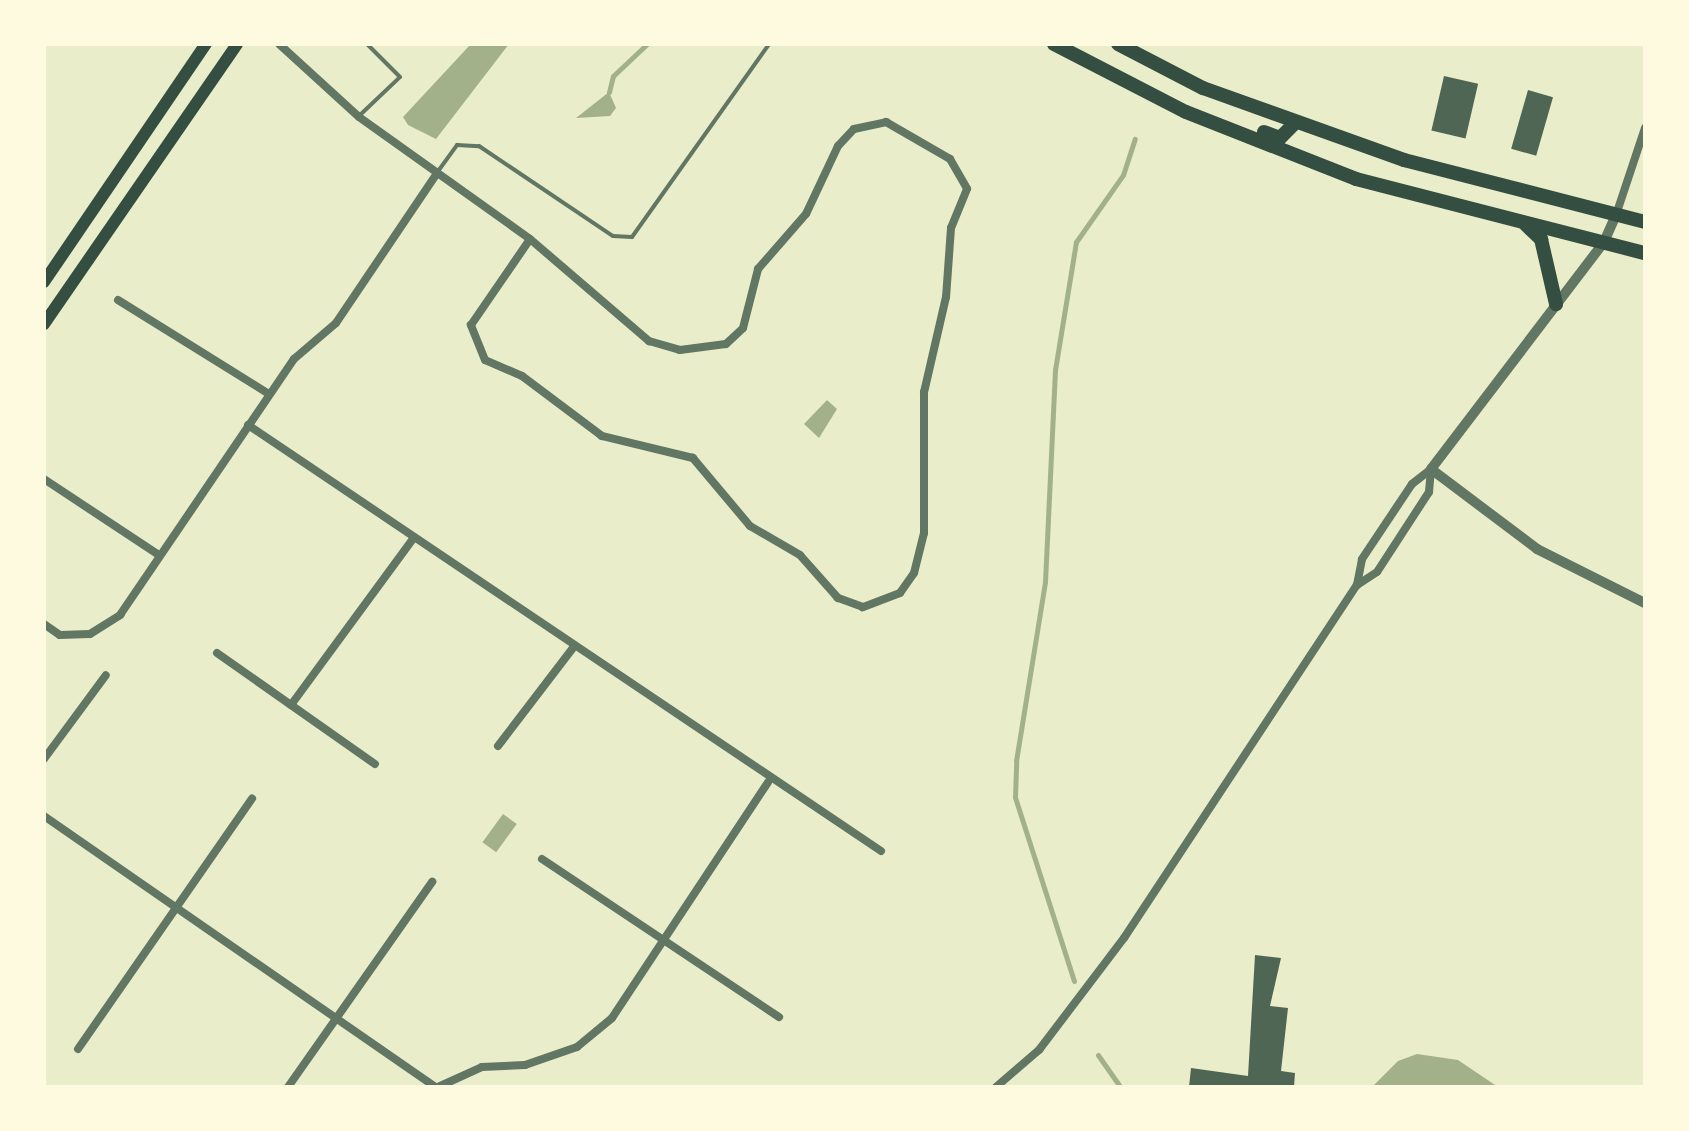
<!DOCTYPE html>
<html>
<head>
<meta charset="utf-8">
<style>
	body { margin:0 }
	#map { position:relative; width:1689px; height:1131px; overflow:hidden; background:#e9edc9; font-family:"Fira Sans",sans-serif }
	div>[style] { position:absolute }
	.water>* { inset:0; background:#a3b18a; transform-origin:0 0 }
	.stream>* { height:5px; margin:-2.5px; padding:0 2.5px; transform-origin:2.5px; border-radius:2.5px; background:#a3b18a }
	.building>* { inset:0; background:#4f6655; transform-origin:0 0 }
	.service>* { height:4px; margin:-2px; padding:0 2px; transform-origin:2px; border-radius:2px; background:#617663 }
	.minor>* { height:8px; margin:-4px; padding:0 4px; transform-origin:4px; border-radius:4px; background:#617663 }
	.tertiary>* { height:10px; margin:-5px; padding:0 5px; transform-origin:5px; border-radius:5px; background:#617663 }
	.secondary>* { height:12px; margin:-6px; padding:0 6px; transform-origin:6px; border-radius:6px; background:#344e41 }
	.trunk>* { height:14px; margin:-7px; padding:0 7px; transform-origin:7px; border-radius:7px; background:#344e41 }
	span { translate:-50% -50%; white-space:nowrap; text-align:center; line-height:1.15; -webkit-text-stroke:7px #fefae0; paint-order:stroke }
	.frame { position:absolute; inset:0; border:46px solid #fefae0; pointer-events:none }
</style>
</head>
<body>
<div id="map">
	<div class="water">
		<i style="clip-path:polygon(509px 44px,436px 139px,408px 125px,403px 117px,470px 45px)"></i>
		<i style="clip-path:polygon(609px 92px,616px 108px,610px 116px,576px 118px)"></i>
		<i style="clip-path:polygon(827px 400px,837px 409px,819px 438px,804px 424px)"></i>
		<i style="left:503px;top:814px;width:17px;height:35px;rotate:36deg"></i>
		<i style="clip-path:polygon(1417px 1054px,1458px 1060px,1498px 1087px,1372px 1087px,1398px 1061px)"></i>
	</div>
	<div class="stream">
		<i style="left:609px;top:92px;width:16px;rotate:-76deg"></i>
		<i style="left:613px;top:76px;width:47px;rotate:-43.3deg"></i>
		<i style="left:1074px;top:981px;width:193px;rotate:-107.8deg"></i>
		<i style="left:1015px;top:797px;width:36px;rotate:-88deg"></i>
		<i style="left:1016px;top:761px;width:181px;rotate:-80.8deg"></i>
		<i style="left:1045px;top:582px;width:212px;rotate:-87.3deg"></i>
		<i style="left:1055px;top:370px;width:130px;rotate:-80.7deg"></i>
		<i style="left:1076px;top:242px;width:82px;rotate:-55deg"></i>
		<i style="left:1123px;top:175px;width:38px;rotate:-72deg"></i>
		<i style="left:1098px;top:1055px;width:39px;rotate:55deg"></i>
	</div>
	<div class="building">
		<i style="left:1444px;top:76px;width:35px;height:56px;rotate:13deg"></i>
		<i style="left:1528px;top:90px;width:26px;height:61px;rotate:16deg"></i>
		<i style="clip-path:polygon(1255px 955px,1281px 958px,1270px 1006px,1288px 1008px,1281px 1071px,1295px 1073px,1294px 1087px,1189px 1087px,1191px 1068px,1248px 1076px)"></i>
	</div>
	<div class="service">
		<i style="left:360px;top:115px;width:55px;rotate:-43.5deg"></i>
		<i style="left:400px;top:77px;width:47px;rotate:-135deg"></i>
		<i style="left:436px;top:174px;width:36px;rotate:-54deg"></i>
		<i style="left:457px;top:145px;width:22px;rotate:3deg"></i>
		<i style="left:479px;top:146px;width:161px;rotate:33.9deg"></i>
		<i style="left:613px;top:236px;width:19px;rotate:3deg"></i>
		<i style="left:632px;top:237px;width:237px;rotate:-54.6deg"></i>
	</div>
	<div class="minor">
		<i style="left:279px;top:44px;width:108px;rotate:42.4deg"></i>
		<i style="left:359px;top:117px;width:210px;rotate:35.5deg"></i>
		<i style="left:886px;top:122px;width:74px;rotate:30deg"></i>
		<i style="left:950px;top:159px;width:34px;rotate:60deg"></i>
		<i style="left:967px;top:189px;width:42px;rotate:112.3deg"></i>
		<i style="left:951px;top:228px;width:69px;rotate:94.1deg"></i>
		<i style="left:946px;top:297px;width:98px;rotate:103deg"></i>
		<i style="left:924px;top:392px;width:141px;rotate:90deg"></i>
		<i style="left:924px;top:533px;width:41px;rotate:104deg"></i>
		<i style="left:914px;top:573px;width:24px;rotate:125deg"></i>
		<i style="left:900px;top:593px;width:40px;rotate:159deg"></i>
		<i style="left:863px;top:607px;width:27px;rotate:-160deg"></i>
		<i style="left:838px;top:598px;width:57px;rotate:-131.5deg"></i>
		<i style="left:800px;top:555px;width:58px;rotate:-149.9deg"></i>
		<i style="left:750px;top:526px;width:89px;rotate:-130deg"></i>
		<i style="left:693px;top:458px;width:94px;rotate:-166.4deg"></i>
		<i style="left:602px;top:436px;width:100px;rotate:-143.1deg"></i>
		<i style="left:522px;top:376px;width:40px;rotate:-156.6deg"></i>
		<i style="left:485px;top:360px;width:38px;rotate:-112deg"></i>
		<i style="left:471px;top:325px;width:104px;rotate:-55.5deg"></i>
		<i style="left:530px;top:239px;width:157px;rotate:40.6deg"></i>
		<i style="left:649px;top:341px;width:32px;rotate:16deg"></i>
		<i style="left:680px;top:350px;width:46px;rotate:-7.4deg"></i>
		<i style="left:726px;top:344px;width:23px;rotate:-43deg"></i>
		<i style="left:743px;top:328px;width:61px;rotate:-75.7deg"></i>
		<i style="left:758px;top:269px;width:73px;rotate:-48.9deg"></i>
		<i style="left:806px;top:214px;width:75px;rotate:-64.8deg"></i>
		<i style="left:838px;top:146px;width:23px;rotate:-47deg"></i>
		<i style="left:854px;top:129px;width:33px;rotate:-12deg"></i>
		<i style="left:1616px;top:215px;width:92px;rotate:-71.6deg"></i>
		<i style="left:118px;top:300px;width:178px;rotate:31.9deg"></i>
		<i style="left:248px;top:425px;width:763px;rotate:33.94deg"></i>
		<i style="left:1431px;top:469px;width:23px;rotate:95deg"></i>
		<i style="left:1429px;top:492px;width:95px;rotate:123deg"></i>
		<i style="left:1377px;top:572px;width:24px;rotate:147deg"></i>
		<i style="left:1357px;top:585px;width:26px;rotate:-79deg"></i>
		<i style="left:1362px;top:559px;width:90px;rotate:-56.3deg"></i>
		<i style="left:1412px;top:484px;width:24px;rotate:-38deg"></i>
		<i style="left:44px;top:479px;width:138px;rotate:33.5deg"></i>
		<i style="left:44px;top:624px;width:19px;rotate:35deg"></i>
		<i style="left:60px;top:635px;width:30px;rotate:-2deg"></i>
		<i style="left:90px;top:634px;width:36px;rotate:-32deg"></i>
		<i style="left:120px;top:615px;width:310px;rotate:-55.8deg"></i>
		<i style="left:294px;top:359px;width:55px;rotate:-40.6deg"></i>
		<i style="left:336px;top:323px;width:177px;rotate:-56deg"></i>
		<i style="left:217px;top:653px;width:193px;rotate:35.1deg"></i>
		<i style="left:291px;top:705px;width:206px;rotate:-53.7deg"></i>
		<i style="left:498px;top:746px;width:123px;rotate:-52.6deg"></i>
		<i style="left:44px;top:759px;width:104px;rotate:-53.6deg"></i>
		<i style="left:44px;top:816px;width:477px;rotate:34.7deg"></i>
		<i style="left:542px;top:859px;width:285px;rotate:33.7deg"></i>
		<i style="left:78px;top:1049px;width:305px;rotate:-55.2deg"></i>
		<i style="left:288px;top:1087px;width:251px;rotate:-54.9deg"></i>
		<i style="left:438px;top:1087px;width:48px;rotate:-24.4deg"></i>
		<i style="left:482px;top:1067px;width:43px;rotate:-2.7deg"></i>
		<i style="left:525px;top:1065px;width:55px;rotate:-19.1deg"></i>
		<i style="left:577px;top:1047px;width:45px;rotate:-39.6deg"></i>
		<i style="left:612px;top:1018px;width:283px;rotate:-56.5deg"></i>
		<i style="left:996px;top:1087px;width:57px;rotate:-40.7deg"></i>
		<i style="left:1039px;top:1050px;width:141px;rotate:-52.8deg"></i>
		<i style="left:1124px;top:938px;width:423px;rotate:-56.6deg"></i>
	</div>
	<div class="tertiary">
		<i style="left:1616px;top:215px;width:30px;rotate:114deg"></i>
		<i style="left:1604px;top:242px;width:285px;rotate:127.3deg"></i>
		<i style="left:1431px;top:469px;width:133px;rotate:37deg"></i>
		<i style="left:1537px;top:549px;width:121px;rotate:26.6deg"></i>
	</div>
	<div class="secondary">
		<i style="left:44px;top:282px;width:288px;rotate:-55.8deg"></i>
		<i style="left:44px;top:324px;width:340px;rotate:-55.4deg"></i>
	</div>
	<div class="trunk">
		<i style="left:1054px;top:44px;width:148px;rotate:27.3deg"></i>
		<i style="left:1186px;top:112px;width:183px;rotate:21.5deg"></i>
		<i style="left:1356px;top:179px;width:298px;rotate:14.4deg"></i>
		<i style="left:1118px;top:44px;width:96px;rotate:27.4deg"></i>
		<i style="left:1203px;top:88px;width:214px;rotate:19.7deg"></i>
		<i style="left:1404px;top:160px;width:249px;rotate:14.4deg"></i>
		<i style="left:1264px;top:132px;width:17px;rotate:21deg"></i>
		<i style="left:1280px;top:138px;width:21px;rotate:-45deg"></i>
		<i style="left:1526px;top:225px;width:21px;rotate:43deg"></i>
		<i style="left:1541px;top:239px;width:67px;rotate:77deg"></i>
	</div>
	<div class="frame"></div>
</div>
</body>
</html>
